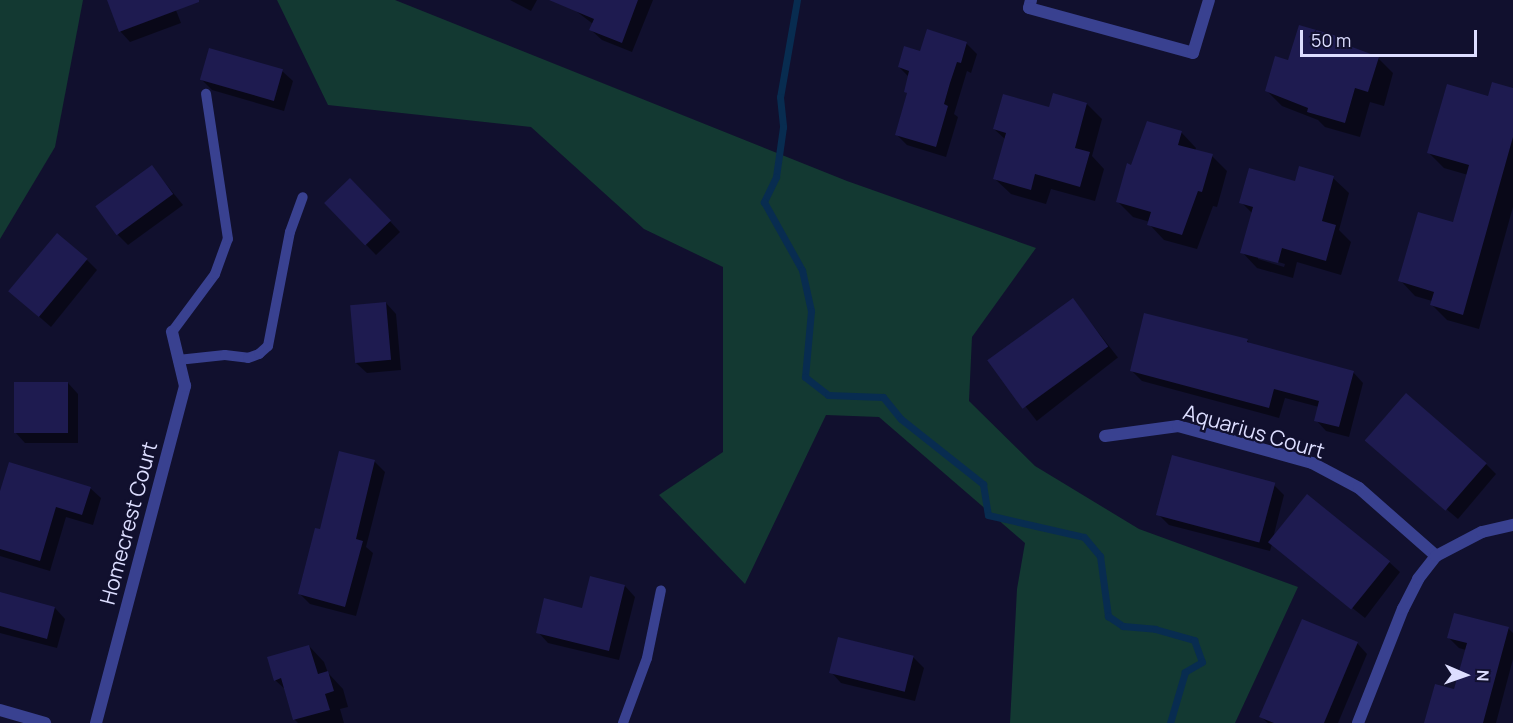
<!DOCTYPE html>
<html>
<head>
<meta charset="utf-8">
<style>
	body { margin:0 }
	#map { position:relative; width:1513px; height:723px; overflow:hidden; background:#11102e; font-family:Manrope,sans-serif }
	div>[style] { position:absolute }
	.green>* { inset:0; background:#133932 }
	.shadow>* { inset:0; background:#0007; transform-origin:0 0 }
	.stream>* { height:7px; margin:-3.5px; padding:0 3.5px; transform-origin:3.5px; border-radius:3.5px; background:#082c50 }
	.building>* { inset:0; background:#1e1b50; transform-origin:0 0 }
	.service>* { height:10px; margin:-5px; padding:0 5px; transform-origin:5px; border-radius:5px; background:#394190 }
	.minor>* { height:12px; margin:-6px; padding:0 6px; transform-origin:6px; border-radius:6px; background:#394190 }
	.tertiary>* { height:12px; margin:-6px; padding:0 6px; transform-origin:6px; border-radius:6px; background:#394190 }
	span { translate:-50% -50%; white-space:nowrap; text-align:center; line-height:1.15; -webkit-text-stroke:4.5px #11102e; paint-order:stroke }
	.street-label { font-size:21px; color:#dddeff }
	.north { position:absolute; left:1435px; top:645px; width:60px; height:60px; -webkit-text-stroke:4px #11102e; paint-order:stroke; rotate:92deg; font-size:16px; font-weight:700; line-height:24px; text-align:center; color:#dddeff }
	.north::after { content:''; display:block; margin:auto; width:21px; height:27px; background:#dddeff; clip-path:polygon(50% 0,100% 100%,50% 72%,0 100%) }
	.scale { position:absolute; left:1300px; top:30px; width:177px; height:27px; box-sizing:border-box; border:3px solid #dddeff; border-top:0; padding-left:8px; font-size:18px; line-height:21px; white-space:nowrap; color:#dddeff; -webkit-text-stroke:4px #11102e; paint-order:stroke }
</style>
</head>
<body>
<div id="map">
	<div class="green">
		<i style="clip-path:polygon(0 0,83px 0,55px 147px,0 239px)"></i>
		<i style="clip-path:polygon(277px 0,395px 0,847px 181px,1036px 248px,972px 337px,969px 401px,1035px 466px,1139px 529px,1298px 587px,1235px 723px,1010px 723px,1017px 589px,1025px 543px,879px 417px,826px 415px,745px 584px,659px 495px,723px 452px,723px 267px,644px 229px,531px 127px,328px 105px)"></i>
	</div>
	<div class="shadow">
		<i style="clip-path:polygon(109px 0,172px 0,181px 23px,130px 42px,120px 31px)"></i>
		<i style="clip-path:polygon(510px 0,537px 0,531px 11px)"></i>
		<i style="clip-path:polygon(581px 0,653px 0,632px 52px,602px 40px,591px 30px,593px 24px,576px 11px)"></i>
		<i style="clip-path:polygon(1336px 38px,1344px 46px,1378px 58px,1393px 73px,1384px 106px,1370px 102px,1360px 137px,1325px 127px,1318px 120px,1282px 106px,1267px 91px,1289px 62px)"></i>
		<i style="clip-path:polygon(966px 43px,977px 54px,971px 73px,967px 71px,954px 114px,958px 117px,946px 157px,907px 145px,896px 134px,908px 94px,905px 91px,909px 77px,899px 67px,921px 53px)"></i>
		<i style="clip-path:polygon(282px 71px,293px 81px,284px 111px,212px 90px,202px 80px)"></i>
		<i style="clip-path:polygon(1513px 89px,1513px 207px,1479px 329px,1447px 320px,1431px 304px,1432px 301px,1415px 296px,1400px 280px,1454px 224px,1468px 175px,1444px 168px,1429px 153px,1489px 98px)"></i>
		<i style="clip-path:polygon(1087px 104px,1102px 119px,1092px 156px,1104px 169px,1095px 201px,1051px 189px,1046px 204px,1011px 194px,995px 179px,1006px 140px,994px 129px,1050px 109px)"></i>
		<i style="clip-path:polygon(1181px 132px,1196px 148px,1195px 151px,1212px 156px,1227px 171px,1217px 207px,1213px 206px,1197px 249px,1164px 240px,1149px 224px,1150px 222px,1133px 217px,1117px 201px,1132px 166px)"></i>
		<i style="clip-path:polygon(152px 167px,183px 205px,128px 245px,118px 235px)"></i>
		<i style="clip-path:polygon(evenodd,1333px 178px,1349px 193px,1339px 230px,1351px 242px,1341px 275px,1297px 262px,1293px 278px,1257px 268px,1242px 252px,1253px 214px,1241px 202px,1296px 183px,1333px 178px,1258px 256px,1285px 264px,1284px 267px,1258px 259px,1258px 256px)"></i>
		<i style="clip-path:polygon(361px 190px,400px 232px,376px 255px,326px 203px)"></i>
		<i style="clip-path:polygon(87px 260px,97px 270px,51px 327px,11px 292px)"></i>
		<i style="left:1073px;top:300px;width:73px;height:103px;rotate:52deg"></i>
		<i style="clip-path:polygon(386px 303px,396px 314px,401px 370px,367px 373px,356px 363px)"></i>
		<i style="clip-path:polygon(1247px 340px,1251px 345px,1353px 372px,1363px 383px,1349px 437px,1326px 431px,1316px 420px,1319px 407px,1285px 398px,1279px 418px,1142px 381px,1132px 371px)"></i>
		<i style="clip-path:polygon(68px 383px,78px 394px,78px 443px,25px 443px,15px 432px)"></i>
		<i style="clip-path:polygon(1378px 451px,1486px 464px,1496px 474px,1458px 519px)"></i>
		<i style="clip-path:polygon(374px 461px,385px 472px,366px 547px,373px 553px,356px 616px,310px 604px,299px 593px,321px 531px)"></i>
		<i style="clip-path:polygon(1274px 485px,1284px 495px,1272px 542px,1389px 562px,1400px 572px,1365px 618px,1272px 544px,1270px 551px,1169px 525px,1158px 514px)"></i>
		<i style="clip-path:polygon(90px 488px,101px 498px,93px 525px,66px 517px,50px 571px,0 556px,0 496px)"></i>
		<i style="clip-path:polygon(625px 586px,635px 597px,619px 660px,548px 643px,538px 632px)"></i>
		<i style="clip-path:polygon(0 594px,55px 608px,65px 619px,57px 648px,0 633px)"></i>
		<i style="clip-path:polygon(1508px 628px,1513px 633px,1513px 659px,1496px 723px,1426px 723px,1455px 691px,1466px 650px,1459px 648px,1448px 637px)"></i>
		<i style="clip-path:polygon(1357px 643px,1367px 654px,1338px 723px,1268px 723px,1261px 717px)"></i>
		<i style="clip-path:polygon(309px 646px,324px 662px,328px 673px,343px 689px,348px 707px,340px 709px,344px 723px,298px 723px,294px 719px,287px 691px,275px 680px)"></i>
		<i style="clip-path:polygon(913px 657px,924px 668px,915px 701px,841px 683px,831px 672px)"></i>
	</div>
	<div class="stream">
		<i style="left:797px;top:0;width:98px;rotate:99.9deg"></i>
		<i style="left:780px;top:97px;width:30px;rotate:84deg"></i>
		<i style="left:783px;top:127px;width:50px;rotate:98deg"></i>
		<i style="left:776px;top:177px;width:28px;rotate:116deg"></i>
		<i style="left:764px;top:202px;width:78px;rotate:60.8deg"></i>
		<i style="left:802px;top:270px;width:42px;rotate:77.6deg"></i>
		<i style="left:811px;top:311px;width:66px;rotate:95.2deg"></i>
		<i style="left:805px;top:377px;width:29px;rotate:38deg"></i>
		<i style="left:828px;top:395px;width:55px;rotate:2.1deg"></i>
		<i style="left:883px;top:397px;width:28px;rotate:51deg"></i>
		<i style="left:901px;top:419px;width:105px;rotate:38.4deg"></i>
		<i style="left:983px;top:484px;width:31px;rotate:81deg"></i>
		<i style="left:988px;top:515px;width:98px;rotate:12.9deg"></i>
		<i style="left:1084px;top:537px;width:25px;rotate:50deg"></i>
		<i style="left:1100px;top:556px;width:61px;rotate:82.4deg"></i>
		<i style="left:1108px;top:616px;width:18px;rotate:34deg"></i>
		<i style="left:1123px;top:626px;width:32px;rotate:5deg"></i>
		<i style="left:1155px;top:629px;width:41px;rotate:15.8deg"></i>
		<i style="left:1194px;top:640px;width:23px;rotate:70deg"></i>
		<i style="left:1202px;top:662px;width:20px;rotate:150deg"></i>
		<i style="left:1185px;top:672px;width:53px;rotate:106.4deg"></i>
	</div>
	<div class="building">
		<i style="clip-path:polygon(107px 0,199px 0,199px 2px,119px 32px)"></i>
		<i style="clip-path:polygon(549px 0,638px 0,622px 43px,589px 30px,594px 19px)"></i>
		<i style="clip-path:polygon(1299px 25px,1337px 36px,1336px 41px,1379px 57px,1368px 92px,1355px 88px,1345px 123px,1307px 112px,1308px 108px,1265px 91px,1275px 56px,1288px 60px)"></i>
		<i style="clip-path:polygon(927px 29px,967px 42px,961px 63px,957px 62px,950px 83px,944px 104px,948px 106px,936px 147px,895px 135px,907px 93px,904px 92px,909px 71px,898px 67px,904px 46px,920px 51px)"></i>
		<i style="left:209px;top:48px;width:77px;height:33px;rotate:16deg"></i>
		<i style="clip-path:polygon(1492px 82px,1513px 88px,1513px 137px,1463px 315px,1430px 305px,1434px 292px,1398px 281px,1418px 212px,1453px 222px,1469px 165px,1427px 153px,1447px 84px,1488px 96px)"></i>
		<i style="clip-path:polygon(1053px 93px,1087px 103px,1075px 148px,1090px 152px,1080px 187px,1035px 174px,1031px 190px,993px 179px,1006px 133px,993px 129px,1003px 94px,1049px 107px)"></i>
		<i style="clip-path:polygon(1147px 121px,1182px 131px,1178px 145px,1213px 154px,1202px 192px,1198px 191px,1182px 235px,1147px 225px,1151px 212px,1116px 202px,1127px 163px,1131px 165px)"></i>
		<i style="left:152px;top:165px;width:36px;height:70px;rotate:54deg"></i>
		<i style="clip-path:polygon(1299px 166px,1334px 176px,1322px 221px,1336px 225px,1326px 261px,1282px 248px,1278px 263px,1240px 253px,1253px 207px,1239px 203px,1249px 168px,1295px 181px)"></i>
		<i style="left:350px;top:178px;width:59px;height:36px;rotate:46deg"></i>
		<i style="left:57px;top:233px;width:40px;height:76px;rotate:40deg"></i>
		<i style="left:1073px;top:298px;width:60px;height:106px;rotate:54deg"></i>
		<i style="left:386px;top:302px;width:58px;height:36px;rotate:85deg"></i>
		<i style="clip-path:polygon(1144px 313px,1248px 339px,1247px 342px,1354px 371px,1339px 427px,1314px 421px,1319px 401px,1274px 389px,1269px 408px,1130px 371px)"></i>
		<i style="left:14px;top:382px;width:54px;height:51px"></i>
		<i style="left:1406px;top:393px;width:107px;height:63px;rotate:41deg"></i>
		<i style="clip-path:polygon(339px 451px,375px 460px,356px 539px,363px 541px,345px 607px,298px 594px,315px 528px,320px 529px)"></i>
		<i style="left:1172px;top:455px;width:107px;height:62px;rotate:15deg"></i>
		<i style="clip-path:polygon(9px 462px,91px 487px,82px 515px,56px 507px,40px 561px,0 549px,0 491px)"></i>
		<i style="left:1307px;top:494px;width:107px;height:62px;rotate:39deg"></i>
		<i style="clip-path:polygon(590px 576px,625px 585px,609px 651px,536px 633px,544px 598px,582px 608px)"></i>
		<i style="clip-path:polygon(0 592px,55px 607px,47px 639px,0 626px)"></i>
		<i style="clip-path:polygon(1454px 613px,1509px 627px,1483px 723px,1424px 723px,1435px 684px,1454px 689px,1467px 643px,1447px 638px)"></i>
		<i style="clip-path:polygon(1302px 619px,1358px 642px,1324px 723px,1274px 723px,1259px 717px)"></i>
		<i style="left:838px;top:637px;width:78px;height:37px;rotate:14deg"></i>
		<i style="clip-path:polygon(309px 645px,318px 674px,328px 671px,334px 691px,325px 694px,330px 710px,293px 720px,281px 678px,274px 681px,267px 657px)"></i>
	</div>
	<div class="service">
		<i style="left:172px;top:332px;width:72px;rotate:-53.4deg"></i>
		<i style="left:215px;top:274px;width:37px;rotate:-70deg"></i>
		<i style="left:228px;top:239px;width:147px;rotate:-98.6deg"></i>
		<i style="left:178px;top:360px;width:47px;rotate:-6.1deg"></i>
		<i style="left:225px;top:355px;width:23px;rotate:7deg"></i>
		<i style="left:248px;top:358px;width:12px;rotate:-20deg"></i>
		<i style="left:259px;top:354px;width:12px;rotate:-42deg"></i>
		<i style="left:268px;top:346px;width:116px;rotate:-79.1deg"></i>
		<i style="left:290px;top:232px;width:37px;rotate:-70deg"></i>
		<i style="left:623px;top:723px;width:69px;rotate:-69.7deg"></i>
		<i style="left:647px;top:658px;width:69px;rotate:-78.4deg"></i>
	</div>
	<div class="minor">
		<i style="left:1031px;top:0;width:8px;rotate:104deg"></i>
		<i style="left:1029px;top:8px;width:170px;rotate:15.3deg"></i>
		<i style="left:1193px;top:53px;width:55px;rotate:-73.2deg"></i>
		<i style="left:1105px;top:436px;width:74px;rotate:-7.8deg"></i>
		<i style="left:1178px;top:426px;width:139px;rotate:15.4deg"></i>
		<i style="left:1312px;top:463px;width:53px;rotate:28deg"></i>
		<i style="left:1359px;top:488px;width:103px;rotate:41.4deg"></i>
		<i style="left:96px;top:723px;width:349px;rotate:-75.2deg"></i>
		<i style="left:185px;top:386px;width:56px;rotate:-103.5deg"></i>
		<i style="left:1358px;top:723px;width:123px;rotate:-68.5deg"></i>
		<i style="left:1403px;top:609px;width:34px;rotate:-63deg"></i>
		<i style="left:1418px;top:579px;width:29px;rotate:-52deg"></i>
		<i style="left:1436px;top:556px;width:52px;rotate:-27.6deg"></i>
		<i style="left:1482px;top:532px;width:32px;rotate:-13deg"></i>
	</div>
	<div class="tertiary">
		<i style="left:0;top:710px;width:47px;rotate:16.1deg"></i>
	</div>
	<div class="street-label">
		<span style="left:1254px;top:431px;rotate:16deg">Aquarius Court</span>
		<span style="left:128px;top:523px;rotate:-75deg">Homecrest Court</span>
	</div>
	<div class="north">N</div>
	<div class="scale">50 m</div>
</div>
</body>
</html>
